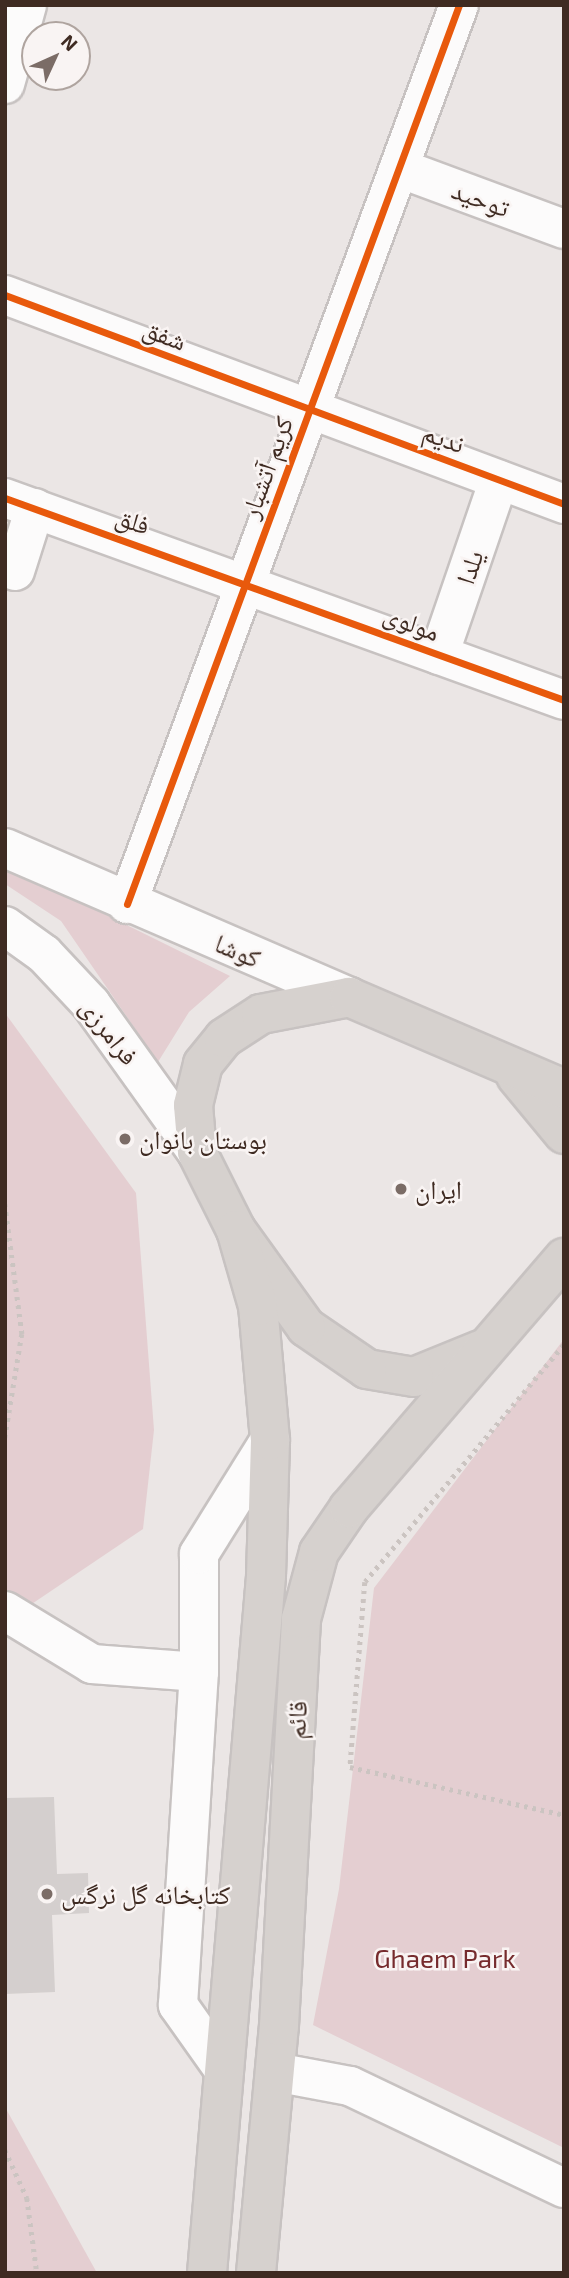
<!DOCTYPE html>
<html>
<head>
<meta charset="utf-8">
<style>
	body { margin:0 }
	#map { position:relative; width:569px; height:2278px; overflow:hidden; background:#ebe6e5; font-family:"Exo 2","Noto Naskh Arabic",sans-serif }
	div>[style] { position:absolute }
	.green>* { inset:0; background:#e4ced1 }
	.building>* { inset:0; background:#d4cfce }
	.path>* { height:4.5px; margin-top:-2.25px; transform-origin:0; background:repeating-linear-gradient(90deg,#cbc4c1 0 3.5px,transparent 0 8.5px) }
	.roads { filter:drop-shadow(2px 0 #c7c2c1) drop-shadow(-2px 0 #c7c2c1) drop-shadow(0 2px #c7c2c1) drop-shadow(0 -2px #c7c2c1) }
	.minor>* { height:38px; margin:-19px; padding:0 19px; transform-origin:19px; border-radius:19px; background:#fcfbfb }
	.major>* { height:38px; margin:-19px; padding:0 19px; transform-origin:19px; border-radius:19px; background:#d6d1ce }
	.cycleway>* { height:7px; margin:-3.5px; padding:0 3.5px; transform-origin:3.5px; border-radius:3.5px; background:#e8590c }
	.dots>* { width:19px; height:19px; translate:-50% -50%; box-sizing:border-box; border:4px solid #f9f4f3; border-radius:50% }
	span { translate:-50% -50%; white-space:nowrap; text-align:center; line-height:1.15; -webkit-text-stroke:5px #f9f4f3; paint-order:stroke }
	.street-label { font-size:26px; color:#3f2b22 }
	.poi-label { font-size:26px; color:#3f2b22 }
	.left { translate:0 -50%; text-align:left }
	.park-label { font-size:26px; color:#762b2d }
	.frame { position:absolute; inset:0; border:7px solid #3f2b22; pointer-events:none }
	.north { position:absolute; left:21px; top:21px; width:70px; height:70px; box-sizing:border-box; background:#f9f4f3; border:2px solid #afa49f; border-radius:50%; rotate:45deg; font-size:19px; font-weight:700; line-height:28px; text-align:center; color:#3f2b22 }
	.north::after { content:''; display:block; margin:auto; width:24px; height:32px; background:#7b6c66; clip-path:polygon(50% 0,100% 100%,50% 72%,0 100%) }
</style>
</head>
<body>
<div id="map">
	<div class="green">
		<i style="clip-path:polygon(5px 865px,230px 976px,189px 1012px,158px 1062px,61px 921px,5px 884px)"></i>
		<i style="clip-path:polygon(5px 1013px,136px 1193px,154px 1430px,143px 1529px,5px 1622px)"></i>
		<i style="clip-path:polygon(564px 1339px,564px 2148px,313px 2025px,339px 1889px,374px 1588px)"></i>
		<i style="clip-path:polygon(5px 2107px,97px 2273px,5px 2273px)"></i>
	</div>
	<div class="building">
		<i style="clip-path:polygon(54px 1797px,57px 1874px,88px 1873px,89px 1913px,52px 1915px,55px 1992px,5px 1994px,5px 1798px)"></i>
	</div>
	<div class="path">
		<i style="left:5px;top:1204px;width:131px;rotate:82.5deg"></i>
		<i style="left:22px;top:1334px;width:105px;rotate:99.3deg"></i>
		<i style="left:564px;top:1345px;width:309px;rotate:130deg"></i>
		<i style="left:365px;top:1582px;width:186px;rotate:94.6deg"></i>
		<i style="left:350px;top:1767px;width:219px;rotate:12.6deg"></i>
		<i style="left:5px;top:2150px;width:53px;rotate:65.4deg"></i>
		<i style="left:27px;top:2198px;width:76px;rotate:82.4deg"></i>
	</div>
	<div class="roads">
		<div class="minor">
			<i style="left:5px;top:84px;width:82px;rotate:-74.4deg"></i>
			<i style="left:399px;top:168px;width:176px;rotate:20.3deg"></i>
			<i style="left:5px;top:295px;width:597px;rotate:20.5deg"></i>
			<i style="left:5px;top:498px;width:594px;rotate:19.87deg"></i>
			<i style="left:15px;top:571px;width:66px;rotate:-72.4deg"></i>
			<i style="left:439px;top:655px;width:185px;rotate:-71.1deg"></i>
			<i style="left:5px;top:848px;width:375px;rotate:23.4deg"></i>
			<i style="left:127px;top:904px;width:958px;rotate:-69.73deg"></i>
			<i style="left:5px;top:926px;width:48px;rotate:35.7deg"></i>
			<i style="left:44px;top:954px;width:69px;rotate:46.8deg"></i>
			<i style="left:91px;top:1004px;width:182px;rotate:54.4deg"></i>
			<i style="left:5px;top:1611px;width:102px;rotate:31.3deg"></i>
			<i style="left:92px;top:1664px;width:107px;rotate:4.3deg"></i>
			<i style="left:224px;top:2070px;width:80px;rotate:-125.3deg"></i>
			<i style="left:178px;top:2005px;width:334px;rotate:-86.4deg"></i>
			<i style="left:199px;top:1672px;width:118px;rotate:-90deg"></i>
			<i style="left:199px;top:1554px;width:134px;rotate:-58.1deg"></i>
			<i style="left:275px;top:2072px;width:76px;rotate:10.6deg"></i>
			<i style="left:350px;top:2086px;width:237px;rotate:25.5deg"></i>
		</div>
		<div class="major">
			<i style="left:516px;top:1076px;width:75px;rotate:50.4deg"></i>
			<i style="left:480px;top:1350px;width:71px;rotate:157.8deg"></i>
			<i style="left:414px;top:1377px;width:48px;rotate:-170.3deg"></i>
			<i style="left:367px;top:1369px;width:74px;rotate:-145.5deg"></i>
			<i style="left:306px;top:1327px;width:120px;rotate:-125.8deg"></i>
			<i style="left:236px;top:1230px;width:87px;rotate:-116.6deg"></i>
			<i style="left:197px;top:1152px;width:47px;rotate:-94.9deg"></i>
			<i style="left:193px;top:1105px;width:42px;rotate:-76.3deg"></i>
			<i style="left:203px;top:1064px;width:33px;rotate:-51deg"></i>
			<i style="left:224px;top:1038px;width:44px;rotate:-33deg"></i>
			<i style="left:261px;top:1014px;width:90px;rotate:-10.9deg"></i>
			<i style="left:349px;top:997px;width:234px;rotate:23.2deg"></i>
			<i style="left:207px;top:2273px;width:699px;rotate:-85.16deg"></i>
			<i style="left:266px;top:1576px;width:136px;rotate:-88.3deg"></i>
			<i style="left:270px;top:1440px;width:135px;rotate:-95.1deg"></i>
			<i style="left:258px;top:1306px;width:79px;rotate:-106.1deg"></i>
			<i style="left:256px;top:2273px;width:248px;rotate:-84.7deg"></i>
			<i style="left:279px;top:2026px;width:408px;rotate:-86.9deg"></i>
			<i style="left:301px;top:1619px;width:69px;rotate:-75deg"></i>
			<i style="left:319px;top:1552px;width:53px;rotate:-55.7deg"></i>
			<i style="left:349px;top:1508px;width:330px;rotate:-49.3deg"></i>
		</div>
	</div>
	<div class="cycleway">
		<i style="left:5px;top:295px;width:597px;rotate:20.5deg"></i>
		<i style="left:5px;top:498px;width:594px;rotate:19.87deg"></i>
		<i style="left:127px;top:904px;width:958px;rotate:-69.73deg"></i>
	</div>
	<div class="dots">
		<i style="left:125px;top:1139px;background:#7b6c66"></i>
		<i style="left:401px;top:1189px;background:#7b6c66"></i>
		<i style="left:47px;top:1894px;background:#7b6c66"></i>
	</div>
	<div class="street-label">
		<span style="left:481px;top:198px;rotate:20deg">توحید</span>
		<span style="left:165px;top:334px;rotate:21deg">شفق</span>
		<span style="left:444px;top:437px;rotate:20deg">ندیم</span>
		<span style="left:266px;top:467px;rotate:-70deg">کریم آتشبار</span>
		<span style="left:133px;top:520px;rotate:19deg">فلق</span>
		<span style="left:469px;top:567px;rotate:-71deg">یلدا</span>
		<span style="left:412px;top:622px;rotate:21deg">مولوی</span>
		<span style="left:238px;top:950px;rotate:23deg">کوشا</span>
		<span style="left:110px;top:1031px;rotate:52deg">فرامرزی</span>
		<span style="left:296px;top:1720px;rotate:-87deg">قائم</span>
	</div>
	<div class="poi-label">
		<span class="left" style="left:139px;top:1139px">بوستان بانوان</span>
		<span class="left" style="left:415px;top:1189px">ایران</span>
		<span class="left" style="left:61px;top:1894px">کتابخانه گل نرگس</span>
	</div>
	<div class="park-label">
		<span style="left:445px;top:1958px">Ghaem Park</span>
	</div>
	<div class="frame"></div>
	<div class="north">N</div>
</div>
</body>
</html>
